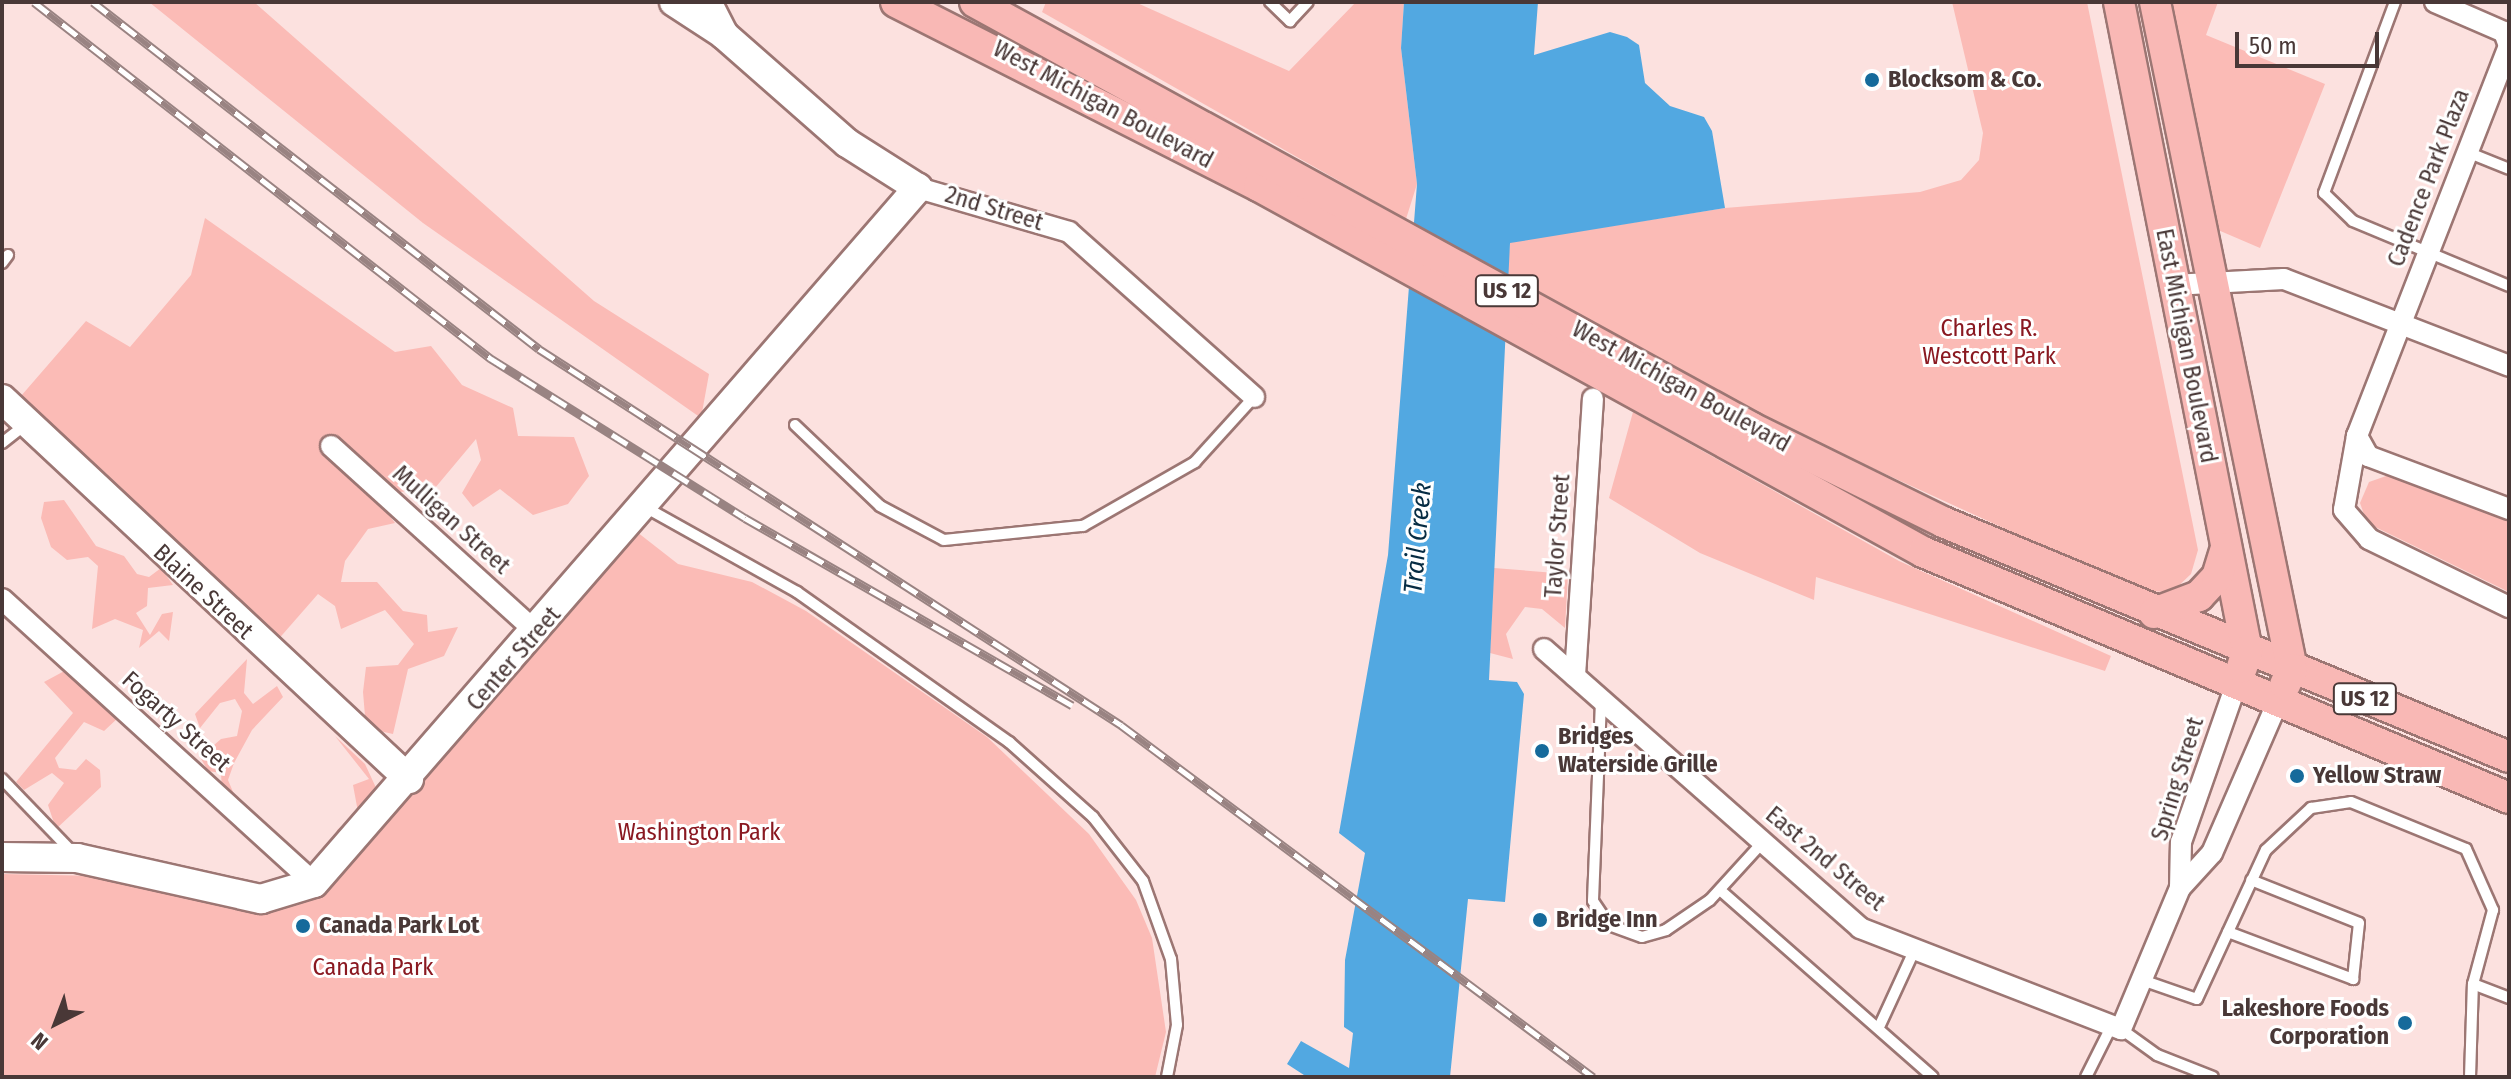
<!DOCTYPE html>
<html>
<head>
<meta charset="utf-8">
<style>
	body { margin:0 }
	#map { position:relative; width:2511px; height:1079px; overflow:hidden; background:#fce1df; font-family:"Fira Sans Condensed",sans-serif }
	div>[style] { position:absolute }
	.green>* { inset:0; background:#fbbbb6 }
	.water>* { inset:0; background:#52a8e1 }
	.roads { filter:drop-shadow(2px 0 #9c7673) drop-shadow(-2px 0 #9c7673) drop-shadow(0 2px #9c7673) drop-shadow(0 -2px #9c7673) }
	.lane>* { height:10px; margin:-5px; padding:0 5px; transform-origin:5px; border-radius:5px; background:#fff }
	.street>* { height:20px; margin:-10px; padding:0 10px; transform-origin:10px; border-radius:10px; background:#fff }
	.secondary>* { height:28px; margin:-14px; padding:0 14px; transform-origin:14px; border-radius:14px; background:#fff }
	.primary>* { height:30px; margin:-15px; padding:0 15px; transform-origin:15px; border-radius:15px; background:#f9b8b5 }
	.rail>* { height:9px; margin-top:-4.5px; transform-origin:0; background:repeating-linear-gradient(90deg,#fff 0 18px,#998382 0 36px); box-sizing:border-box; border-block:2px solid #998382 }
	.dots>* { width:22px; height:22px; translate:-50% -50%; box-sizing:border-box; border:4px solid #fff; border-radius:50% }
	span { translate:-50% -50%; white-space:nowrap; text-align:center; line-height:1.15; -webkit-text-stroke:6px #fff; paint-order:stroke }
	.shield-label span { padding:2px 6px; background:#fff; border:2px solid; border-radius:6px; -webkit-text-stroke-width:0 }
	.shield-label { font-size:22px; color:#493837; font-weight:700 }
	.poi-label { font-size:24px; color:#493837; font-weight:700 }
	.left { translate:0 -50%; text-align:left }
	.right { translate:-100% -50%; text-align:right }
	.street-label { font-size:24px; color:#493837 }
	.park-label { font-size:24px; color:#8a1921 }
	.water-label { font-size:26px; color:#062c43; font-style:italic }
	.frame { position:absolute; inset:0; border:4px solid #493837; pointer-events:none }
	.north { position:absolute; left:16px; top:983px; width:80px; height:80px; -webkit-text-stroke:6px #fff; paint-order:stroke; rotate:222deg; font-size:22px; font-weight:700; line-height:32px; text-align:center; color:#493837 }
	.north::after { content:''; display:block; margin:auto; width:28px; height:36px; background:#493837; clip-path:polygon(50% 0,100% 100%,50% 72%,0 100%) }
	.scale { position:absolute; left:2235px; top:32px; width:144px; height:36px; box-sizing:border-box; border:4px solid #493837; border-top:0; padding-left:10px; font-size:24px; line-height:28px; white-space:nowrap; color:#493837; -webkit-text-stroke:6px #fff; paint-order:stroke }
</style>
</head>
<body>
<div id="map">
	<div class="green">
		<i style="clip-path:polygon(149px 2px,254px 2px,594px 301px,709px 374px,701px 418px,423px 223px)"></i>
		<i style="clip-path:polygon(1046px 2px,1135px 2px,1289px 71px,1356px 2px,1404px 2px,1401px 48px,1417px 184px,1406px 219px,1042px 12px)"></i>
		<i style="clip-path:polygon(1952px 2px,2087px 2px,2198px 550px,2191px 574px,2172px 592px,2141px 591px,1800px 435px,1507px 275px,1510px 242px,1725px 208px,1920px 192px,1961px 180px,1979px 160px,1983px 133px)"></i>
		<i style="clip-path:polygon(2169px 2px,2218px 2px,2206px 35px,2325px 84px,2260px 248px,2218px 230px,2210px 217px)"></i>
		<i style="clip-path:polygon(205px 218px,395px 352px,431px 346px,462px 385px,513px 408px,518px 436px,574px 437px,589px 476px,568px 504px,533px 515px,500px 489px,473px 507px,462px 493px,481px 460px,476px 439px,435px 488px,374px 495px,395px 523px,368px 529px,345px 561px,341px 582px,377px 582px,403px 611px,427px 615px,428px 632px,458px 627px,444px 656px,408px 669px,393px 734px,366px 728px,363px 692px,366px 667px,398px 665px,414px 644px,385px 610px,341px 629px,335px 606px,318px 594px,276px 642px,54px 463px,21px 396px,86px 321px,130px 347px,191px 275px)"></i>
		<i style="clip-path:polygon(1633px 412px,1899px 561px,2111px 656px,2105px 671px,1816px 577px,1814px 600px,1700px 553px,1609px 498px)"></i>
		<i style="clip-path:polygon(2389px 475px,2509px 520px,2509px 592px,2367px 523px,2360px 503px,2369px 482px)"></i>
		<i style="clip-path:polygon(64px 500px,96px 546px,124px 556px,137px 574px,149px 577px,161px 568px,173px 585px,148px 588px,147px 606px,136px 613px,150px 635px,162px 614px,173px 612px,169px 641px,159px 631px,139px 648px,143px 630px,115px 619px,92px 629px,98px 566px,88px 557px,67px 560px,51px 547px,41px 518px,44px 502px)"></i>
		<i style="clip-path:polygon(637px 532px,678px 564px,752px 582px,806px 611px,987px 737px,1089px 834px,1136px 900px,1152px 938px,1166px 1032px,1155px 1077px,2px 1077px,2px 874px,99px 876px,274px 911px,315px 898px)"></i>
		<i style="clip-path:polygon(1494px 568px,1568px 574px,1565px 628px,1542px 609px,1525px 607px,1506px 634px,1513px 659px,1490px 653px)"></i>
		<i style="clip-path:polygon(247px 659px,244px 693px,253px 704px,277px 686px,283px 697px,252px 730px,234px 763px,228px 780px,236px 799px,222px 792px,221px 773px,208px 771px,200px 757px,221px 739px,237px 736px,242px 711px,235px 699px,220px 703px,200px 728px,195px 714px)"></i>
		<i style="clip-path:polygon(81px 662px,94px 665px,119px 717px,104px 731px,84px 722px,55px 758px,59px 768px,76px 770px,86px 759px,100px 770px,101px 787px,56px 829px,48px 805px,64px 783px,52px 773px,24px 790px,16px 782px,73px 713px,44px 682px)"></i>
		<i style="clip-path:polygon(335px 736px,365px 764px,378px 792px,334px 845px,337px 830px,358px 812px,353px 785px,369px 779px)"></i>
	</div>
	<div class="water">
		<i style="clip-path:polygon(1404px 2px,1538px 2px,1534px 55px,1610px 32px,1627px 37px,1639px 45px,1645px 83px,1670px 106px,1704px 117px,1712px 131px,1725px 208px,1510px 243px,1489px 680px,1517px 682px,1524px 694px,1505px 902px,1468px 899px,1450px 1077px,1307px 1077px,1287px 1064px,1301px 1041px,1349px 1068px,1353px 1033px,1344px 1027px,1345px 960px,1365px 853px,1339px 833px,1388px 555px,1417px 184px,1401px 48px)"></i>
	</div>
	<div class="roads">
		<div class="lane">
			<i style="left:1270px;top:2px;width:28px;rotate:44deg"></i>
			<i style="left:1290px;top:21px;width:26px;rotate:-47deg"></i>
			<i style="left:2395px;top:2px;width:204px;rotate:110.4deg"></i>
			<i style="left:2324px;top:193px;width:40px;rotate:44deg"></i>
			<i style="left:2353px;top:221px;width:169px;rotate:22.6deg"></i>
			<i style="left:2467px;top:152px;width:45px;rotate:22deg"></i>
			<i style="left:2px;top:263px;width:10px;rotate:-53deg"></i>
			<i style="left:795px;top:425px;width:117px;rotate:43.6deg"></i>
			<i style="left:880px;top:506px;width:72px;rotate:28deg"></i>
			<i style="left:944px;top:540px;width:140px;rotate:-5.8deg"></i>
			<i style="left:1083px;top:526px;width:129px;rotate:-29.7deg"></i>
			<i style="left:1195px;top:462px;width:88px;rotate:-47.8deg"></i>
			<i style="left:2px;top:443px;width:29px;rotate:-38deg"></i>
			<i style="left:645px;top:507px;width:174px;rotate:29.2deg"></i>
			<i style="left:797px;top:592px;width:260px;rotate:35.3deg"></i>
			<i style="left:1009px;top:742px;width:113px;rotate:41.8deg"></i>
			<i style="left:1093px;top:817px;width:81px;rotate:52deg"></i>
			<i style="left:1143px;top:881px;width:83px;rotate:70.3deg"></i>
			<i style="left:1171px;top:959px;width:66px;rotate:84.8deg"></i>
			<i style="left:1177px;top:1025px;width:53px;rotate:100.9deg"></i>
			<i style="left:1601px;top:701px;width:200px;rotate:92.3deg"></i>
			<i style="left:1593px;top:901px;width:29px;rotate:56deg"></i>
			<i style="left:1609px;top:925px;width:35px;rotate:20deg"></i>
			<i style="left:1642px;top:937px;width:25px;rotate:-16deg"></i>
			<i style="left:1666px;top:930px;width:53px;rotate:-34.3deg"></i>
			<i style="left:1710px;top:900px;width:79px;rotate:-47.6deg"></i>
			<i style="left:2px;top:779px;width:107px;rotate:46.1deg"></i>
			<i style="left:1720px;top:890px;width:283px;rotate:41.3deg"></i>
			<i style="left:2228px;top:932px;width:134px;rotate:20.6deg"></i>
			<i style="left:2353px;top:979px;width:56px;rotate:-83.9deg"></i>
			<i style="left:2359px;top:923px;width:116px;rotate:-158.3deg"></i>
			<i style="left:2142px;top:980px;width:58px;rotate:19.1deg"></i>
			<i style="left:2197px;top:999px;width:164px;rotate:-65.2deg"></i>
			<i style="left:2266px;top:850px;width:62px;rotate:-43deg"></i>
			<i style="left:2311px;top:808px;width:40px;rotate:-8.5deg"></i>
			<i style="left:2351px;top:802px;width:124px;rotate:22.2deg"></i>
			<i style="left:2466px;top:849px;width:67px;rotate:66.1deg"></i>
			<i style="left:2493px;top:910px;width:77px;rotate:105.1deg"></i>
			<i style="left:2473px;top:984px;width:39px;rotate:21deg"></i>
			<i style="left:1880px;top:1025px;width:84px;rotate:-65.3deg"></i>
			<i style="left:2121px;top:1029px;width:44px;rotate:35.8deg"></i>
			<i style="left:2157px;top:1055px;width:60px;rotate:21.4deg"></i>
			<i style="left:2086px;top:1077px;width:58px;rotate:-63.4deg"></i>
			<i style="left:2470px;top:1077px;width:93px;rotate:-88.2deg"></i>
		</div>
		<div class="street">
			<i style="left:2435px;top:2px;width:75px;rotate:23.5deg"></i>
			<i style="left:2504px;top:32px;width:15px;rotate:70deg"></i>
			<i style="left:2509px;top:46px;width:419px;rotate:111.3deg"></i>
			<i style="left:2357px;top:436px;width:75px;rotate:100deg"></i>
			<i style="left:2344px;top:510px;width:38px;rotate:49deg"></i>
			<i style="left:2369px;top:539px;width:156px;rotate:25.9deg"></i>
			<i style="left:918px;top:188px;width:157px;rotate:16.2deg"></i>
			<i style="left:1069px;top:232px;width:248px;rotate:41.7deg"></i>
			<i style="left:2173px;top:285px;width:111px;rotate:-3.1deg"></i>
			<i style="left:2284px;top:279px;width:241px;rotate:21.1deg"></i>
			<i style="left:2357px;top:436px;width:23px;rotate:61deg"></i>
			<i style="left:2368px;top:456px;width:151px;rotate:20.6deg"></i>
			<i style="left:331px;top:446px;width:278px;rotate:42.2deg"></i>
			<i style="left:2px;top:599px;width:422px;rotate:42.3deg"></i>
			<i style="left:1544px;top:649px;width:422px;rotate:41.4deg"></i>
			<i style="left:1860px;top:928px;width:280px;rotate:21.2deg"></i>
			<i style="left:2121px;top:1029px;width:153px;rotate:-67.3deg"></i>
			<i style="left:2180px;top:888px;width:47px;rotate:-47.6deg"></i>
			<i style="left:2212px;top:853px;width:160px;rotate:-66.5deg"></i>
			<i style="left:1575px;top:676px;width:278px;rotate:-86.3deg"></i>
			<i style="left:2180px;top:888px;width:46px;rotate:-88.8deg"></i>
			<i style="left:2181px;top:842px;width:163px;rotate:-70.7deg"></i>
		</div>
		<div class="secondary">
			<i style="left:674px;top:2px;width:59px;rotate:33.1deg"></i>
			<i style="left:2px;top:399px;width:557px;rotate:43.04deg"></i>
			<i style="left:2px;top:857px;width:75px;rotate:0.8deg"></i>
			<i style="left:77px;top:858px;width:189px;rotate:12.6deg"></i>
			<i style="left:261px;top:899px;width:55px;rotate:-16.8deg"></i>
			<i style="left:314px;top:883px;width:921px;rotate:-49.01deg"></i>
			<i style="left:918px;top:188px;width:84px;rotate:-147.6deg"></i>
			<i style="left:847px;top:143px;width:164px;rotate:-138.7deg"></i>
			<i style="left:724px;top:35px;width:37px;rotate:-117deg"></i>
		</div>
		<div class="primary">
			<i style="left:896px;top:2px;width:407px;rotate:26.9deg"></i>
			<i style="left:1259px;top:186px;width:758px;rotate:28.86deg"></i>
			<i style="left:1923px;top:552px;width:636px;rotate:22.77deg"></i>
			<i style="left:975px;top:2px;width:886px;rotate:28.73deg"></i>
			<i style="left:1752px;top:428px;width:213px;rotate:26.2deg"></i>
			<i style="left:1943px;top:522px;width:613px;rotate:22.55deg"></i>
			<i style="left:2119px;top:2px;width:662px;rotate:78.84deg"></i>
			<i style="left:2247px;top:651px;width:17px;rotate:107deg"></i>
			<i style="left:2155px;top:2px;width:681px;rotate:78.39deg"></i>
			<i style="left:2292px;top:669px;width:17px;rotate:114deg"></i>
			<i style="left:2154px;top:613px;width:48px;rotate:-20.7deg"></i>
			<i style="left:2199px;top:596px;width:26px;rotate:-47deg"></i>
			<i style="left:2217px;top:577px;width:30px;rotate:-73deg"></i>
		</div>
	</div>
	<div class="rail">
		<i style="left:34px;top:2px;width:579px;rotate:37.98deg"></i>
		<i style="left:490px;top:358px;width:301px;rotate:32.1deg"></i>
		<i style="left:745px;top:518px;width:377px;rotate:29.8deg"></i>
		<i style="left:93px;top:2px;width:565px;rotate:37.88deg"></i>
		<i style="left:539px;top:349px;width:693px;rotate:32.86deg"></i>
		<i style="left:1121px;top:725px;width:589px;rotate:36.71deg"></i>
	</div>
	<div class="dots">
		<i style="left:1872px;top:80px;background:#166a9b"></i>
		<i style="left:1542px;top:751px;background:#166a9b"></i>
		<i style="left:2297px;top:776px;background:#166a9b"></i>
		<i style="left:1540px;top:920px;background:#166a9b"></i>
		<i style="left:303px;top:926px;background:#166a9b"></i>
		<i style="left:2405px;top:1023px;background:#166a9b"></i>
	</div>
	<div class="shield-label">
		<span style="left:1507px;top:291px">US 12</span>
		<span style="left:2365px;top:699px">US 12</span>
	</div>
	<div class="poi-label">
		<span class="left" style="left:1888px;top:80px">Blocksom &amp; Co.</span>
		<span class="left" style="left:1558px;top:751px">Bridges<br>Waterside Grille</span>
		<span class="left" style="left:2313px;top:776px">Yellow Straw</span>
		<span class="left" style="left:1556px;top:920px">Bridge Inn</span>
		<span class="left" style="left:319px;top:926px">Canada Park Lot</span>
		<span class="right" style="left:2389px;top:1023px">Lakeshore Foods<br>Corporation</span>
	</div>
	<div class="street-label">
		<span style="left:1103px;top:105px;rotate:28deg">West Michigan Boulevard</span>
		<span style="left:2429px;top:178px;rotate:-69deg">Cadence Park Plaza</span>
		<span style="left:994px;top:209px;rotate:17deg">2nd Street</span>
		<span style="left:2186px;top:346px;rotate:79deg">East Michigan Boulevard</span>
		<span style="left:1681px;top:387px;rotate:29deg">West Michigan Boulevard</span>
		<span style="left:451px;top:520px;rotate:42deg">Mulligan Street</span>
		<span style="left:1558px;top:536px;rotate:-86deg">Taylor Street</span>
		<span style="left:203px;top:592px;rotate:43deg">Blaine Street</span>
		<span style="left:514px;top:659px;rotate:-49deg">Center Street</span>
		<span style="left:176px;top:722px;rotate:42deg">Fogarty Street</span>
		<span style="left:2178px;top:779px;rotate:-73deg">Spring Street</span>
		<span style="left:1825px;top:859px;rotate:40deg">East 2nd Street</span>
	</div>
	<div class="park-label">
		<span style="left:1989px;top:343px">Charles R.<br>Westcott Park</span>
		<span style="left:699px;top:833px">Washington Park</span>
		<span style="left:373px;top:968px">Canada Park</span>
	</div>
	<div class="water-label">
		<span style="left:1418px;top:538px;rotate:-85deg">Trail Creek</span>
	</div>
	<div class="frame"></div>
	<div class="north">N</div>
	<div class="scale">50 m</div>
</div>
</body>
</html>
